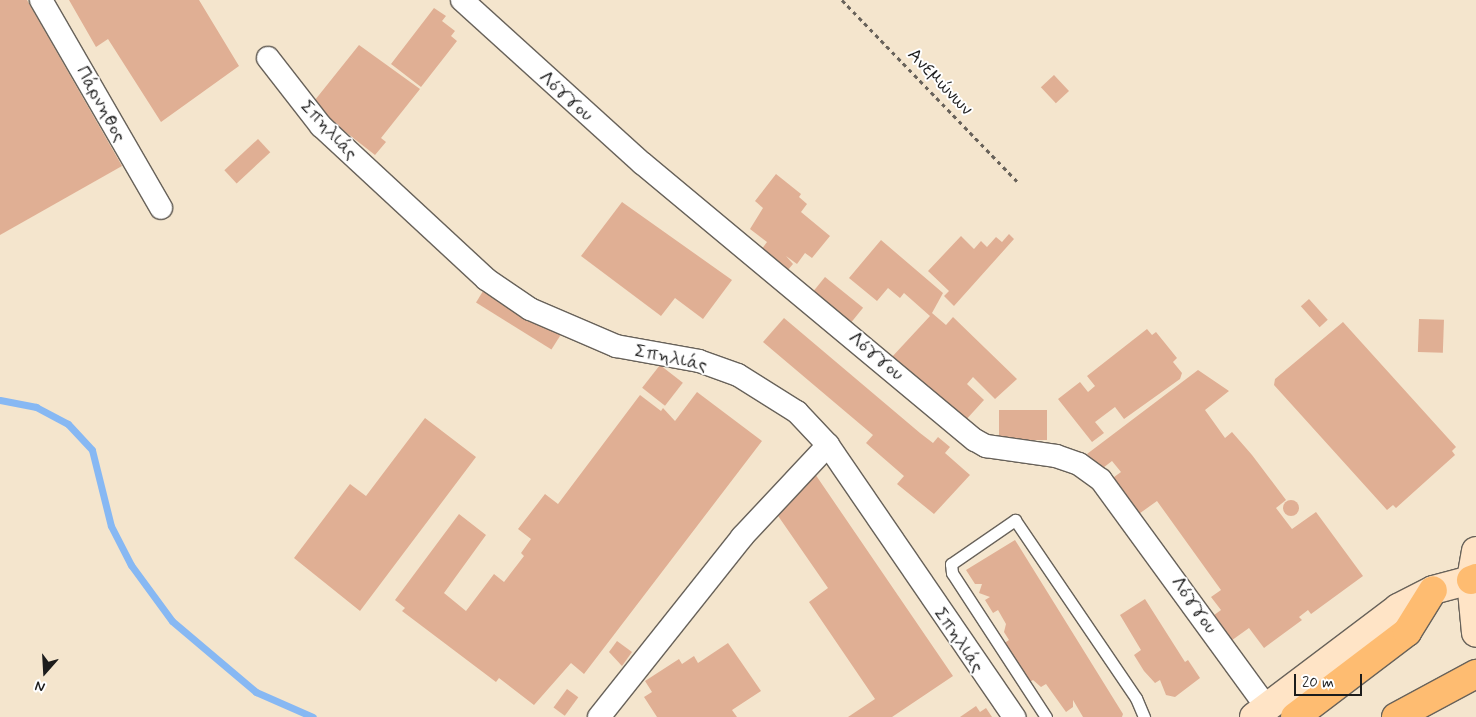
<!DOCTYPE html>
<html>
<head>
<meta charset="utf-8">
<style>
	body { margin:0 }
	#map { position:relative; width:1476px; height:717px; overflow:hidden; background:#f4e5cd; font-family:Mynerve,sans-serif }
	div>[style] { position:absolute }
	.stream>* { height:7px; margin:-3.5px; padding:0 3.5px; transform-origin:3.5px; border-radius:3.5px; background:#87b8f3 }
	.building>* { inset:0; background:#e0af94; transform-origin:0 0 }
	.round { border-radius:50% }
	.path>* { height:3px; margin-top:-1.5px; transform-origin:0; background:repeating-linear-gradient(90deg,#68625a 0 4px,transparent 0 8px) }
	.roads { filter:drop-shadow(1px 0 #68625a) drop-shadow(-1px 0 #68625a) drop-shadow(0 1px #68625a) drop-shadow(0 -1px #68625a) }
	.lane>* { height:11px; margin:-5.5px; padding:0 5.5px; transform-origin:5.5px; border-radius:5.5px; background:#fff }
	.street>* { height:22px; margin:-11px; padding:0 11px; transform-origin:11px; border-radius:11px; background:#fff }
	.secondary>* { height:28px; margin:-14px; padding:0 14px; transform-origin:14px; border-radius:14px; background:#ffe4c6 }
	.highway>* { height:28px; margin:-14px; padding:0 14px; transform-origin:14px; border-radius:14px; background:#febc71 }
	span { translate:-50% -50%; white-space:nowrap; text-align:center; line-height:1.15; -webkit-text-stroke:4px #fff; paint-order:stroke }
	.street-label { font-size:19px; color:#1c1c1c }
	.north { position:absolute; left:20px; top:647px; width:50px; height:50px; -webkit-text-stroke:4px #fff; paint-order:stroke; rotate:199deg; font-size:14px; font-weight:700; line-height:20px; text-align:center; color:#1c1c1c }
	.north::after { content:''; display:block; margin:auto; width:18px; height:22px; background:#1c1c1c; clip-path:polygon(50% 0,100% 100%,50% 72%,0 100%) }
	.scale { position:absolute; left:1294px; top:674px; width:68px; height:22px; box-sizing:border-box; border:2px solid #1c1c1c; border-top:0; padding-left:6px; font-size:15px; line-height:18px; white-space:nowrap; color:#1c1c1c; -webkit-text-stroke:4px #fff; paint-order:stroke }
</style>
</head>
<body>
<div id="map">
	<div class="stream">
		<i style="left:0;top:400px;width:37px;rotate:11deg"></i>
		<i style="left:36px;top:407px;width:36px;rotate:28deg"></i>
		<i style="left:68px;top:424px;width:35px;rotate:47deg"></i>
		<i style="left:92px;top:450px;width:78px;rotate:76deg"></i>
		<i style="left:111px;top:526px;width:44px;rotate:62.9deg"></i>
		<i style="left:131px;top:565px;width:69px;rotate:53.8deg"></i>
		<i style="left:172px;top:621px;width:110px;rotate:40.2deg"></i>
		<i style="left:256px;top:692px;width:62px;rotate:23.7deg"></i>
	</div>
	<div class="building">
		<i style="clip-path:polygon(0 0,27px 0,122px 166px,0 235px)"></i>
		<i style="clip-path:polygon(69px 0,199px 0,239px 66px,161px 122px,108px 39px,96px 47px)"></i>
		<i style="clip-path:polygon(434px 8px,446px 16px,442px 21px,455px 31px,451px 36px,457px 41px,421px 87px,391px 64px)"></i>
		<i style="clip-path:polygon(359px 45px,420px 89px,381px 138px,386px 142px,375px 155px,311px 105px)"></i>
		<i style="left:1054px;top:75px;width:22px;height:18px;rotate:47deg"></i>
		<i style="left:258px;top:139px;width:18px;height:46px;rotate:47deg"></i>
		<i style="clip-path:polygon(776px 174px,801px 194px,799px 197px,807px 204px,801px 212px,830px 236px,812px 258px,805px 253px,797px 264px,786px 256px,793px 264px,787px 271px,761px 250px,767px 242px,750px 229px,763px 208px,755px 201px)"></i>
		<i style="clip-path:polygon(622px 202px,732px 280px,703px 319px,675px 298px,661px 316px,581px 256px)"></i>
		<i style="clip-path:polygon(1009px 234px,1014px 239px,954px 306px,944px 296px,949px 291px,928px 271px,961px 236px,974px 249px,981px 241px,987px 247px,996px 237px,1002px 242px)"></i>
		<i style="clip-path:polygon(881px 240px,943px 293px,932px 313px,946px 325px,953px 317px,1017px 379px,995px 399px,973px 377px,967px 384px,984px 400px,964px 422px,891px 358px,930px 316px,904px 293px,900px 298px,888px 288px,877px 301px,849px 278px)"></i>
		<i style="left:825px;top:277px;width:49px;height:19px;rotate:39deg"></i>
		<i style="left:485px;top:288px;width:89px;height:17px;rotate:32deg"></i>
		<i style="left:1309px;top:299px;width:28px;height:11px;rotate:48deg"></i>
		<i style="clip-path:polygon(784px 318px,920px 433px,933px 443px,938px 437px,950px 447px,945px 453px,970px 475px,934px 514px,897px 484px,904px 476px,866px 443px,873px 435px,763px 342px)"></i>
		<i style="left:1419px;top:319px;width:25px;height:33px;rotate:2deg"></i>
		<i style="clip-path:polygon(1343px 322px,1456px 447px,1452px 451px,1455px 455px,1396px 508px,1393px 505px,1387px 510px,1274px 385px,1275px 379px)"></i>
		<i style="clip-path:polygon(1147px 329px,1152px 335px,1156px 332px,1177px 358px,1173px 362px,1182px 373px,1180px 379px,1124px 419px,1115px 407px,1095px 422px,1104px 433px,1092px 442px,1058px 399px,1080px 382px,1088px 392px,1095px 386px,1087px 376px)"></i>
		<i style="left:660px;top:365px;width:29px;height:29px;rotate:38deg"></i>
		<i style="clip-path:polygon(1198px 370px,1229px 391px,1205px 410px,1225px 438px,1232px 432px,1252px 455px,1286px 500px,1276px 508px,1292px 529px,1316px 512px,1363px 576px,1311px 614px,1308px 610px,1299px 617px,1302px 620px,1264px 648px,1249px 628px,1228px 643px,1210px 618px,1221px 610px,1211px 597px,1221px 590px,1157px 501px,1136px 516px,1110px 480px,1121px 472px,1112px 461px,1099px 471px,1087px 454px)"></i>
		<i style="clip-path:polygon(697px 392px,762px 441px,584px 674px,571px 663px,534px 705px,499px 678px,496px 682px,402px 611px,405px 608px,395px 600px,459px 514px,486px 535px,444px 593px,466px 611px,494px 574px,504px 582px,524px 556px,521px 553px,531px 539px,518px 529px,545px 494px,558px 504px,640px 395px,661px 411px,663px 408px,675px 421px)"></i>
		<i style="left:1047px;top:410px;width:30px;height:48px;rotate:90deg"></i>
		<i style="clip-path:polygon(425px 418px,476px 457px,360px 611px,294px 558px,350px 484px,366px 496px)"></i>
		<i style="clip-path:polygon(813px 471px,953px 676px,892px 717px,848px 717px,875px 699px,809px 602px,828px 588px,774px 510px)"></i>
		<i class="round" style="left:1283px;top:500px;width:16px;height:16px"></i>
		<i style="clip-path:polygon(1015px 540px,1123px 714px,1122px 717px,1083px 717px,1073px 700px,1073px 707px,1066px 712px,1046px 684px,1041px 687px,1033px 680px,1021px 687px,1007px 668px,997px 648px,1009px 640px,1004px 632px,1006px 624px,998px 610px,993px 613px,985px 600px,990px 597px,979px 593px,982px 584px,975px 584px,966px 570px)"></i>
		<i style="clip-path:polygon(1145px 599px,1185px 662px,1188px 660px,1200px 678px,1175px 697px,1166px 695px,1160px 680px,1155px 683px,1144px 671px,1134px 655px,1141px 650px,1120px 615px)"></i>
		<i style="clip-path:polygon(617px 641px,632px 652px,622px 666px,609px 652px)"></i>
		<i style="clip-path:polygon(728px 643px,761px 691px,732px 710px,737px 717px,657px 717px,644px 697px,652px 692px,645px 681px,679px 659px,682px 664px,694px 656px,698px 663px)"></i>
		<i style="left:567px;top:689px;width:14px;height:23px;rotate:36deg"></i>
		<i style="clip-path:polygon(976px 706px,980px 712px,986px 708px,992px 717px,960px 717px)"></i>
	</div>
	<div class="path">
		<i style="left:842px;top:0;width:255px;rotate:46deg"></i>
	</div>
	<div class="roads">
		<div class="lane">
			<i style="left:1046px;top:717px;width:172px;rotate:-123.1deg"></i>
			<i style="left:952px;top:573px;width:9px;rotate:-96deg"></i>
			<i style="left:951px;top:564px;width:78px;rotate:-34.5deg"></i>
			<i style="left:1015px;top:520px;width:215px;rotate:55.8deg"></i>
			<i style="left:1136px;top:698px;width:21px;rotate:67deg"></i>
		</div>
		<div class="street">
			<i style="left:41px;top:0;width:240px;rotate:60deg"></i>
			<i style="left:462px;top:0;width:243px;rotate:42.2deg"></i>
			<i style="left:642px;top:163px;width:433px;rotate:39.8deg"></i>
			<i style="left:975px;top:440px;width:13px;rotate:29deg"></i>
			<i style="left:986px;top:446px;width:71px;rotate:8.1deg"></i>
			<i style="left:1056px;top:456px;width:24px;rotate:19deg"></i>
			<i style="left:1079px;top:464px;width:27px;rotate:36deg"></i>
			<i style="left:1101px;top:480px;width:282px;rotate:53.9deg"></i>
			<i style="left:268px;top:58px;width:86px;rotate:52.1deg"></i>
			<i style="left:321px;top:126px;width:225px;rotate:42.8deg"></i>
			<i style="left:486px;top:279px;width:53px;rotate:34.3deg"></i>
			<i style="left:530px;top:309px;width:94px;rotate:23.3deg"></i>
			<i style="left:616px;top:346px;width:84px;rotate:10.2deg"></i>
			<i style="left:699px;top:361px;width:41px;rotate:19.7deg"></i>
			<i style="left:738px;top:375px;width:70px;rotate:32.1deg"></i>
			<i style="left:797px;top:412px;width:45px;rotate:46.8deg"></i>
			<i style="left:828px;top:445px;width:330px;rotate:55.6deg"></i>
			<i style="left:599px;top:717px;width:230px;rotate:-51.5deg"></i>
			<i style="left:742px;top:537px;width:126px;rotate:-46.9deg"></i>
		</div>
		<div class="secondary">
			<i style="left:1476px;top:551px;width:29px;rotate:100deg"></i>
			<i style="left:1471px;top:580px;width:53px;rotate:84.6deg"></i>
			<i style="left:1254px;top:717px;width:181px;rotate:-37.1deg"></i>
			<i style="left:1398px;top:608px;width:39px;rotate:-27deg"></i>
			<i style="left:1433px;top:590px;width:39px;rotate:-15deg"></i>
		</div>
		<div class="highway">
			<i style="left:1471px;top:580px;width:5px;rotate:-22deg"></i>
			<i style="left:1295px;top:717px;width:141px;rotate:-37.2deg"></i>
			<i style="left:1407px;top:632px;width:49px;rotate:-58.2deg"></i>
			<i style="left:1396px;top:717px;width:91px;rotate:-28.3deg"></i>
		</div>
	</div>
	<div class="street-label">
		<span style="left:940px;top:82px;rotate:46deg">Ανεμώνων</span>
		<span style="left:566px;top:96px;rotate:42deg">Λόγγου</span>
		<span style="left:101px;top:104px;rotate:61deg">Πάρνηθος</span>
		<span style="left:329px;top:130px;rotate:47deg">Σπηλιάς</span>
		<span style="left:876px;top:356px;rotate:40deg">Λόγγου</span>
		<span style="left:671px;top:358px;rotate:12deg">Σπηλιάς</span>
		<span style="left:1194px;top:605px;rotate:55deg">Λόγγου</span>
		<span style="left:959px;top:640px;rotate:56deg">Σπηλιάς</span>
	</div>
	<div class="north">N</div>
	<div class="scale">20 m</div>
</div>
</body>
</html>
